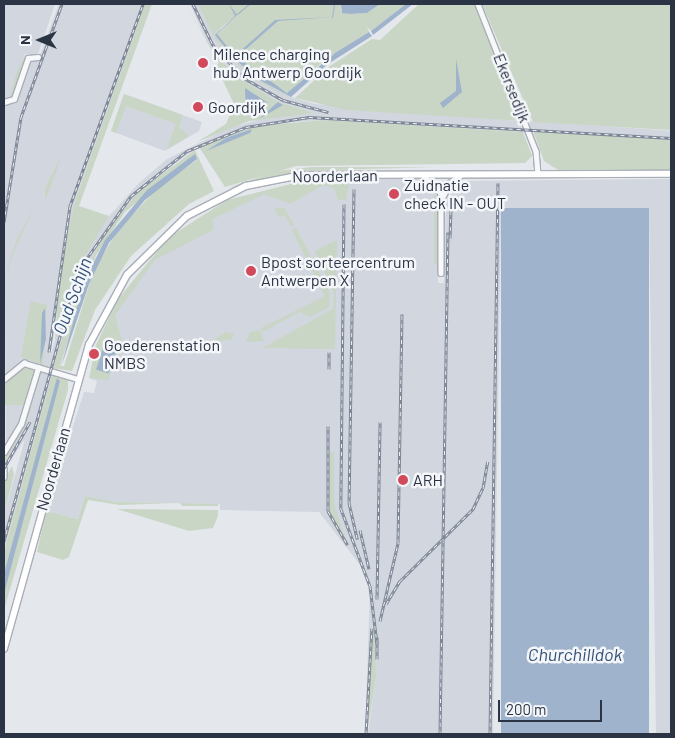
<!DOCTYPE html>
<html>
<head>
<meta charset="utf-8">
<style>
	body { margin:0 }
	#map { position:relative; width:675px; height:738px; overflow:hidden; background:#e4e7ec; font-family:Barlow,sans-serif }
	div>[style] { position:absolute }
	.built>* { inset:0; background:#d2d6de; transform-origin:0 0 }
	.green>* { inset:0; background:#c9d6c5 }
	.water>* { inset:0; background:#9fb4cc; transform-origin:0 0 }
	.stream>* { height:1px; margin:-0.5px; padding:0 0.5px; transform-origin:0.5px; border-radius:0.5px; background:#9fb4cc }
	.roads { filter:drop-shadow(1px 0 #a9aeb7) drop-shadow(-1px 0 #a9aeb7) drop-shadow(0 1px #a9aeb7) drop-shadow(0 -1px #a9aeb7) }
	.minor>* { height:4.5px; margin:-2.25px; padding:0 2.25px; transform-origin:2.25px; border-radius:2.25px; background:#f7f8fa }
	.major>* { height:5.5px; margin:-2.75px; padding:0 2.75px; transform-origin:2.75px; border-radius:2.75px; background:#fff }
	.rail>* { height:3px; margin-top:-1.5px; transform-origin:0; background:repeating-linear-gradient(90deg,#f4f6f9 0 4px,#7d8696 0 8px); box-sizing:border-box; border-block:1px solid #7d8696 }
	.dots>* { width:14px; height:14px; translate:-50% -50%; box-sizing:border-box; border:2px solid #f4f6f9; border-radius:50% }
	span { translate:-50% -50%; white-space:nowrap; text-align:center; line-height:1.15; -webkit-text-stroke:5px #f4f6f9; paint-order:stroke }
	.poi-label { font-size:16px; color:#2b3445 }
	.left { translate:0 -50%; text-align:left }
	.street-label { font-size:16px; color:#2b3445 }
	.water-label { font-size:18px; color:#34527a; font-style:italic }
	.frame { position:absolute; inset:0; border:5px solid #2b3445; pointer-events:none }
	.north { position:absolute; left:15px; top:15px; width:50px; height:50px; -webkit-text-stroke:4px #f4f6f9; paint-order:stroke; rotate:270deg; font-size:14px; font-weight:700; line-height:20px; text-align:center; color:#2b3445 }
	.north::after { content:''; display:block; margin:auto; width:18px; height:22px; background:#2b3445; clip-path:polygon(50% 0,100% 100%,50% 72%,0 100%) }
	.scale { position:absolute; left:498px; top:700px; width:104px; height:22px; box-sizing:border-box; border:2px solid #2b3445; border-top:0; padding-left:6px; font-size:15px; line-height:18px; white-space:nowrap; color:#2b3445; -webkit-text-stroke:4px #f4f6f9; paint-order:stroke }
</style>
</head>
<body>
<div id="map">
	<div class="built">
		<i style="clip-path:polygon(4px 4px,55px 4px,38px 54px,25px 54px,9px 101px,4px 100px)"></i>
		<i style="clip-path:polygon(59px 4px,145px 4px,74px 204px,50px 357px,83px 256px,103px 223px,139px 183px,167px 159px,229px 128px,268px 117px,314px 113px,278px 102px,235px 75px,208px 44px,190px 4px,199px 4px,268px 85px,291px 97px,315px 104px,519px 121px,523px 132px,324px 120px,274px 123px,199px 147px,156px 176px,102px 237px,77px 288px,53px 368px,43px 366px,42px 372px,52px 374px,4px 550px,4px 514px,25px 439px,6px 468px,4px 103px,14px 104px,29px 60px,38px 61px)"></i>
		<i style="clip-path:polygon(124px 94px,202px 122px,199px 131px,165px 151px,111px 131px)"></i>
		<i style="left:530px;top:121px;width:141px;height:10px;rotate:4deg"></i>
		<i style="clip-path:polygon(416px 178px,436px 188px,439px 199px,438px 283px,444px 283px,446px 202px,461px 181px,671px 179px,671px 734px,656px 734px,649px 208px,501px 208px,493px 734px,368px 734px,376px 678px,373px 621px,365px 734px,370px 588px,360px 565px,319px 512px,220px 510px,220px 504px,116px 502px,85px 496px,78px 519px,46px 511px,84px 392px,94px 393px,97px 381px,91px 379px,113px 315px,137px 277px,169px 241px,260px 192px,331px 183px,345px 200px,350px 179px)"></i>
	</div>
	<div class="green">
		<i style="clip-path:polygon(145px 4px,152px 4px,79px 206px,109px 216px,77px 269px,55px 342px,59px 279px,74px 204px)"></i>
		<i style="clip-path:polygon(186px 4px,213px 51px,235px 75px,278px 102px,314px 113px,249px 121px,197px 142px,226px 124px,234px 104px,216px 66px,219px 63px)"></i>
		<i style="clip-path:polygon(198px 4px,341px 4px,341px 11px,350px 14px,367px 13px,380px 4px,406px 4px,371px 31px,367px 27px,369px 32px,326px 59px,288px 93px,249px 70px,217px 35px,235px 16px,215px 33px,244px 68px,289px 98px,254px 79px,230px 57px,215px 39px)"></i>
		<i style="clip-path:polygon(419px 4px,475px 4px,522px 121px,347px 110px,295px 98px,330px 66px,372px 39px,380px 40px)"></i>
		<i style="clip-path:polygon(482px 4px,671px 4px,671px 130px,533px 122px)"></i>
		<i style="clip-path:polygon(26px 54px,13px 98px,9px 101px,17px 71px)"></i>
		<i style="clip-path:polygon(124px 94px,183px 115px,179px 128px,189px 136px,167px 149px,176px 124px,126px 106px,116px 133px,111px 131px)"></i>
		<i style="clip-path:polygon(324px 120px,523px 132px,532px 156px,525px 163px,296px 166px,225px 187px,199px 147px,256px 126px)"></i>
		<i style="clip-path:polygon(533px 131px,671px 140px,671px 170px,558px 170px,544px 161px)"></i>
		<i style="clip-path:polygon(evenodd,195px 150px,214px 191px,189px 204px,131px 256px,95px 310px,72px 371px,53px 368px,77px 288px,102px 237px,139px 191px,195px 150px,195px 155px,197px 160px,159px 187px,118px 230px,93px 272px,64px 366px,60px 366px,96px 255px,125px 212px,195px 155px)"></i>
		<i style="clip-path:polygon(62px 155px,47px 197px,45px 198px,45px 188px)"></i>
		<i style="clip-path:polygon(311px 167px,432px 167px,300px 171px,228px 188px,277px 171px)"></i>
		<i style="clip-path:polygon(311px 179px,350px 179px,346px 200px,338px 200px,334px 188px,323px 185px,290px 204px,264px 194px,213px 219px,213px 230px,155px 260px,115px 315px,122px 341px,108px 380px,89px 378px,96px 345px,118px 299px,169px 237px,227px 200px)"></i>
		<i style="clip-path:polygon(434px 193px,440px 201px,438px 264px,434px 264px)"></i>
		<i style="clip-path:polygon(37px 201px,18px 242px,4px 280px,17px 239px)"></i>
		<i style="clip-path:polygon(274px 208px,285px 208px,294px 225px,291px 227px,285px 215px,279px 217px)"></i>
		<i style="clip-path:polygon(296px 228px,330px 293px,329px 307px,310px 317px,299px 312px,263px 332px,261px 328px,325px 296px,292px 230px)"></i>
		<i style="clip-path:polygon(337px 240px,335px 349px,262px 348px,333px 309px,334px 293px,315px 251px)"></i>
		<i style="clip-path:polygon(31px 301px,47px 305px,43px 365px,21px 357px)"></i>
		<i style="clip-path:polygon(260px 330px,264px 341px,246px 342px,250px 332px)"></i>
		<i style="clip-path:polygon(225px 332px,234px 334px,231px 340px,213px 341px)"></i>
		<i style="clip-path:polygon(23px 367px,34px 370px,25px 405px,4px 405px,4px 381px)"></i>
		<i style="clip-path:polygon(39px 371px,27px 423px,4px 464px,4px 455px,24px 422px)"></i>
		<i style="clip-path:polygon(52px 374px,68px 379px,68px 390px,4px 610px,4px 551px)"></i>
		<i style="clip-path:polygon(329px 452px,334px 452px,334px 503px,345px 540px,329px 511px)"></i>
		<i style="clip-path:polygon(12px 466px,14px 474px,4px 514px,4px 481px)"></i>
		<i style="clip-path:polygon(85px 496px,116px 502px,175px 503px,120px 505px,88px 500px,69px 557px,63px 560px,37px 552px,46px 511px,78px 519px)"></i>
		<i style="clip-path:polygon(180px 503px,218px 504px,218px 506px,182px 506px)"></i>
		<i style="clip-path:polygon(117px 509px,218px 510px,218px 516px,213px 528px,189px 531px)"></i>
		<i style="clip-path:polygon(374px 618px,376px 678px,367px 734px,369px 651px)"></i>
	</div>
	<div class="water">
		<i style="clip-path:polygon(229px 4px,237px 15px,217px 34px,235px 56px,275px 20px,332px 17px,278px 21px,237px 57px,287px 93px,335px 53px,369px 32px,372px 36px,328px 64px,291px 97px,256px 78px,233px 57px,215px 35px,235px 16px)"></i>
		<i style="clip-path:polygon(341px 4px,380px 4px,367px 13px,350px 14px,342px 13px)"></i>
		<i style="clip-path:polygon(406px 4px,413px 4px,373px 35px,371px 31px)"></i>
		<i style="clip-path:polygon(456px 59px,462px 92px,443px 108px,440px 103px,456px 91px)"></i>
		<i style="clip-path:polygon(245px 88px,268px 103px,248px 116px,246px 115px)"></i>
		<i style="clip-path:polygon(278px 102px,283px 105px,259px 119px)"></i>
		<i style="clip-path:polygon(252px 129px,250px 133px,206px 151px,226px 138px)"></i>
		<i style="clip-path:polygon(195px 154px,197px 159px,145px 200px,109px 243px,89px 284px,61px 367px,84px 282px,105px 240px,147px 190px)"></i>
		<i style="left:501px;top:208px;width:148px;height:526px"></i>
		<i style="clip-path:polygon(45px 308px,46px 339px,40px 364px,42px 313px)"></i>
		<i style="left:106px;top:339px;width:13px;height:32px;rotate:18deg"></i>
		<i style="clip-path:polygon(57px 378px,60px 381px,4px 594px,4px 574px)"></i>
	</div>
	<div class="stream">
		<i style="left:237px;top:14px;width:16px;rotate:-40deg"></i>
		<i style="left:332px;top:17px;width:13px;rotate:-81deg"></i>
	</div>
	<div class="roads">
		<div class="minor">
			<i style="left:478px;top:4px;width:158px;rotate:68.5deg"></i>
			<i style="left:536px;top:151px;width:23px;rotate:85deg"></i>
			<i style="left:4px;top:102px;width:10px;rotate:-17deg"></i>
			<i style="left:14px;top:99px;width:43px;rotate:-71.1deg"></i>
			<i style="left:28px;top:58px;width:10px;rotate:-6deg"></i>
			<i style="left:424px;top:176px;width:24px;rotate:45deg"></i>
			<i style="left:441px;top:193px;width:80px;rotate:90deg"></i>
			<i style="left:443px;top:196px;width:14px;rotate:-65deg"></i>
			<i style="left:449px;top:183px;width:14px;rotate:-34deg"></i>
			<i style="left:4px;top:379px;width:26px;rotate:-39deg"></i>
			<i style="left:24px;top:363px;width:56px;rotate:16.5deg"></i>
			<i style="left:4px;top:452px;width:33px;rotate:-59deg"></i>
			<i style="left:21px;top:424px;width:59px;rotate:-73.1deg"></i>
			<i style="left:4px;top:468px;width:9px;rotate:90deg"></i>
		</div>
		<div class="major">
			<i style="left:4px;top:649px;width:316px;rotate:-74.4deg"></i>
			<i style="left:89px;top:345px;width:80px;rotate:-61.5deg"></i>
			<i style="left:127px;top:275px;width:84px;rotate:-44.5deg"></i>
			<i style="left:187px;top:216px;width:66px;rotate:-27deg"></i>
			<i style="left:246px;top:186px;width:57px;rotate:-11.1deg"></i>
			<i style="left:302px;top:175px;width:369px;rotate:-0.2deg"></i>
		</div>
	</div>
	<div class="rail">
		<i style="left:193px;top:4px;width:46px;rotate:64deg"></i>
		<i style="left:213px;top:45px;width:45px;rotate:46.8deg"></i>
		<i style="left:244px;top:78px;width:45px;rotate:29.4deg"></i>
		<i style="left:283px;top:100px;width:47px;rotate:14.9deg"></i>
		<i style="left:354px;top:189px;width:314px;rotate:90.9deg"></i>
		<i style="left:349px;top:503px;width:37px;rotate:77deg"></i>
		<i style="left:344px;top:204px;width:305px;rotate:90.6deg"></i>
		<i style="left:341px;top:509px;width:82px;rotate:69.4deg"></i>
		<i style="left:370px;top:586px;width:58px;rotate:83.1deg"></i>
		<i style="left:4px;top:222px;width:106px;rotate:-80.8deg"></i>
		<i style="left:21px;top:117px;width:120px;rotate:-70.1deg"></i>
		<i style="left:450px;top:238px;width:30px;rotate:-88deg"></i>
		<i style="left:49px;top:352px;width:148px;rotate:-81.8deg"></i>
		<i style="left:70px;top:206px;width:215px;rotate:-70.1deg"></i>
		<i style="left:329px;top:369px;width:17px;rotate:-90deg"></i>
		<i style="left:328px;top:426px;width:85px;rotate:90deg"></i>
		<i style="left:328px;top:511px;width:39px;rotate:60deg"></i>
		<i style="left:4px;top:468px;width:53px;rotate:-60.5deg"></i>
		<i style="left:360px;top:530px;width:40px;rotate:77deg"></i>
		<i style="left:4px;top:541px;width:243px;rotate:-74.7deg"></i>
		<i style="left:68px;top:307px;width:49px;rotate:-69.7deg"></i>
		<i style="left:85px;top:261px;width:80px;rotate:-54.7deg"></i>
		<i style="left:131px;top:196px;width:72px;rotate:-38.8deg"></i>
		<i style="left:187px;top:151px;width:64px;rotate:-22.1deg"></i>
		<i style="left:246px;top:127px;width:64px;rotate:-9deg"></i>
		<i style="left:309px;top:117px;width:363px;rotate:3.3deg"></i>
		<i style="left:377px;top:599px;width:177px;rotate:-89deg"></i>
		<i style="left:386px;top:604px;width:27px;rotate:-59deg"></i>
		<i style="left:400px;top:581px;width:103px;rotate:-44.6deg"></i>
		<i style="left:473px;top:509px;width:23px;rotate:-65deg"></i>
		<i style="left:483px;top:488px;width:27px;rotate:-80deg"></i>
		<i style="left:380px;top:621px;width:80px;rotate:-77deg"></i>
		<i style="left:398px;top:543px;width:229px;rotate:-89deg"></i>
		<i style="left:377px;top:659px;width:22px;rotate:-90deg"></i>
		<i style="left:366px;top:734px;width:106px;rotate:-86.8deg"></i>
		<i style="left:440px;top:734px;width:502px;rotate:-89.09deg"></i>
		<i style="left:490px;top:734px;width:551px;rotate:-89.17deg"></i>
	</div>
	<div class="dots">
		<i style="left:203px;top:63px;background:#d1495b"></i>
		<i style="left:198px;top:107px;background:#d1495b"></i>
		<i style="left:394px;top:194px;background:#d1495b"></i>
		<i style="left:251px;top:271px;background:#d1495b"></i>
		<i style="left:94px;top:354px;background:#d1495b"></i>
		<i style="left:403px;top:480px;background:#d1495b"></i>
	</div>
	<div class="poi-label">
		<span class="left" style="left:213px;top:63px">Milence charging<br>hub Antwerp Goordijk</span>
		<span class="left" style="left:208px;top:107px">Goordijk</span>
		<span class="left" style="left:404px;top:194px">Zuidnatie<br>check IN - OUT</span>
		<span class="left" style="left:261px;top:271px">Bpost sorteercentrum<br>Antwerpen X</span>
		<span class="left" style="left:104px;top:354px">Goederenstation<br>NMBS</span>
		<span class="left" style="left:413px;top:480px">ARH</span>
	</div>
	<div class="street-label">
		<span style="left:512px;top:88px;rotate:68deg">Ekersedijk</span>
		<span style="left:335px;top:176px;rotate:-1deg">Noorderlaan</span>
		<span style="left:53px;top:469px;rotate:-74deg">Noorderlaan</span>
	</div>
	<div class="water-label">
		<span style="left:72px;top:296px;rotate:-70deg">Oud Schijn</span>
		<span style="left:575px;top:654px">Churchilldok</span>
	</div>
	<div class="frame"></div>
	<div class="north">N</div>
	<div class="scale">200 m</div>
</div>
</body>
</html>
